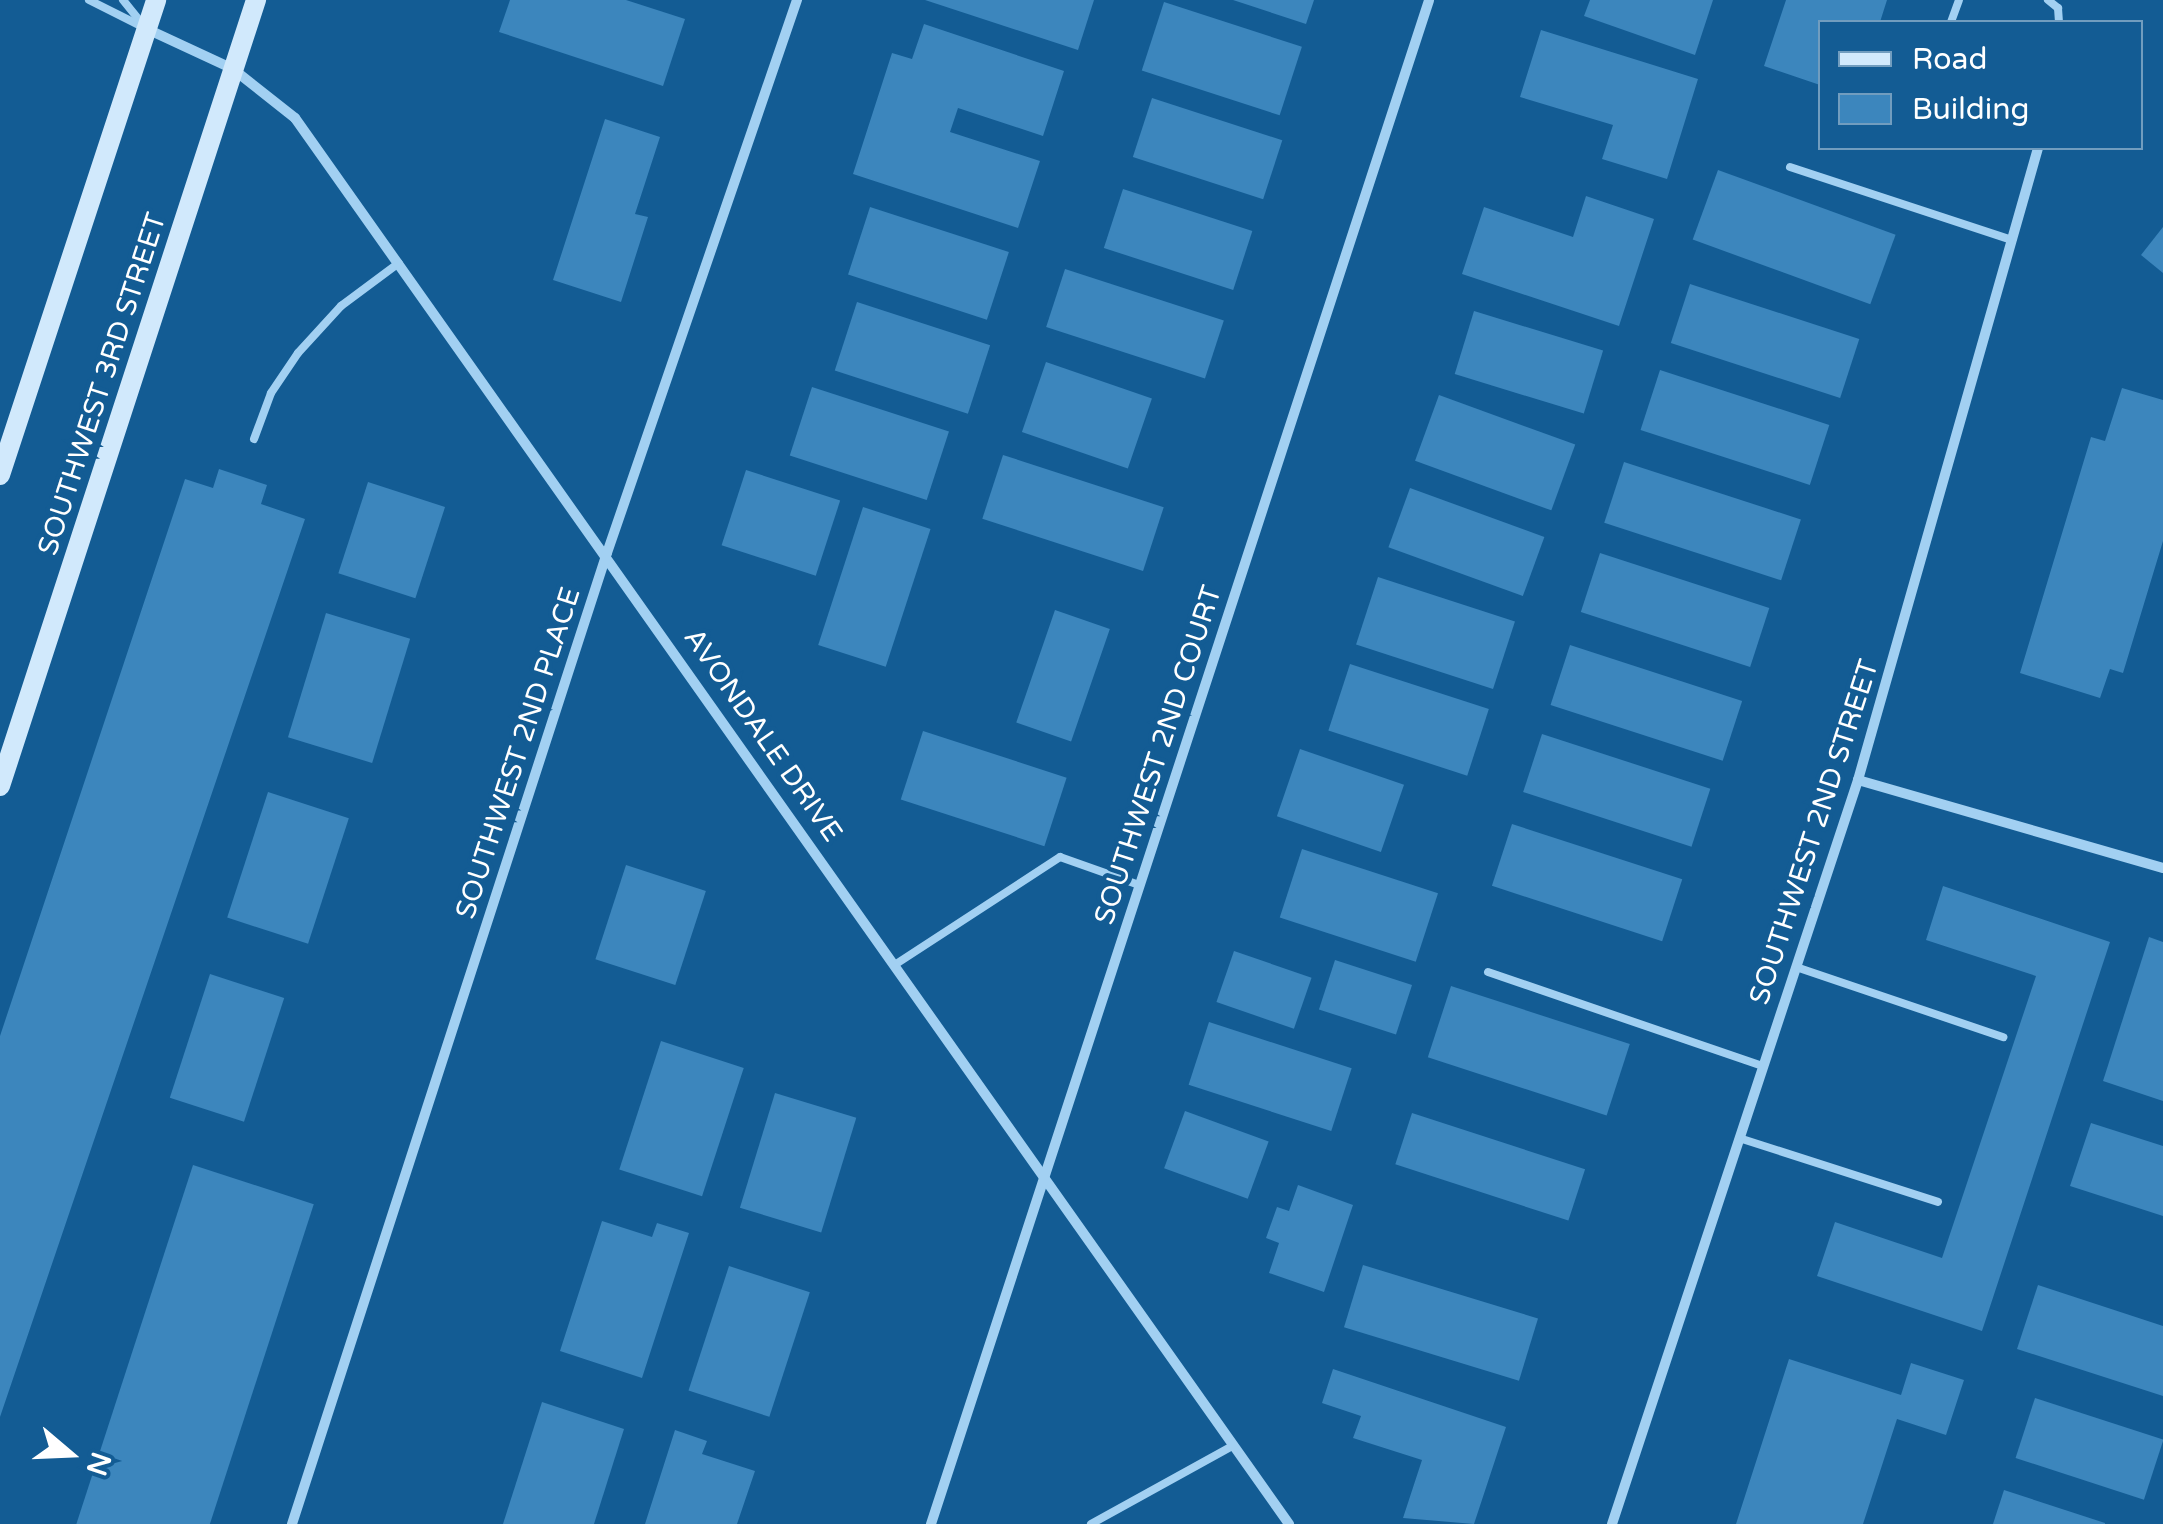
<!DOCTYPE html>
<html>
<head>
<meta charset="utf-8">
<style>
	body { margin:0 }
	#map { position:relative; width:2163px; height:1524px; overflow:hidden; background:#135c94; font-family:"Varela Round",sans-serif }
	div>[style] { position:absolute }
	.building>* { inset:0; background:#3c86bd; transform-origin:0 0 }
	.lane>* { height:8px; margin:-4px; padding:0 4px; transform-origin:4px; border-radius:4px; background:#a2d0f2 }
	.street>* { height:10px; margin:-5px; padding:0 5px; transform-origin:5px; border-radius:5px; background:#a2d0f2 }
	.secondary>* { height:20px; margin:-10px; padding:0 10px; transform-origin:10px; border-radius:10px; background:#d1e9fc }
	span { translate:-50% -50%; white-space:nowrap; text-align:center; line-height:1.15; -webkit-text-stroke:9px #135c94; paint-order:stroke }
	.street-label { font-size:28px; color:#fff }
	.legend { position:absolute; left:1818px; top:20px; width:325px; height:130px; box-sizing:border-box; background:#135c94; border:2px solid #719dbf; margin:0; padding:12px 18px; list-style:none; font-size:30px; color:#fff }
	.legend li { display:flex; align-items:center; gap:20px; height:50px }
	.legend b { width:50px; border:2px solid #719dbf }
	.north { position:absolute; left:20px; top:1404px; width:100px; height:100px; -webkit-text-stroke:8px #135c94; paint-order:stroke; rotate:109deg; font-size:28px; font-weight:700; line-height:40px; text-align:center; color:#fff }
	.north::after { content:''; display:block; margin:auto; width:35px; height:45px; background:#fff; clip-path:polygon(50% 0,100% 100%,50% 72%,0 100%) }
</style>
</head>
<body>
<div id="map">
	<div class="building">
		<i style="clip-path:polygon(510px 0,626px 0,685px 19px,663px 86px,499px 32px)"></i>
		<i style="clip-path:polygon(925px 0,1094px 0,1078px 50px)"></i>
		<i style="clip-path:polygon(1233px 0,1314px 0,1306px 24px)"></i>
		<i style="clip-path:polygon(1590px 0,1713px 0,1695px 55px,1584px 16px)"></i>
		<i style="clip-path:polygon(1786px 0,1887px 0,1880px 22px,1820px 22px,1820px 85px,1764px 66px)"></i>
		<i style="left:1164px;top:2px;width:145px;height:72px;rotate:18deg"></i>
		<i style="clip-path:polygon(924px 24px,1064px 71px,1043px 136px,958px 108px,950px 132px,1040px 161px,1018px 228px,853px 174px,892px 53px,912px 59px)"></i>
		<i style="clip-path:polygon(1541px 30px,1698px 79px,1667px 179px,1602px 159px,1613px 125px,1520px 97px)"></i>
		<i style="left:1152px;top:98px;width:137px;height:62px;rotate:18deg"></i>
		<i style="clip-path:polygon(605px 119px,660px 137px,635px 214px,648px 217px,621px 302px,553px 280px)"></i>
		<i style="left:1718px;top:170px;width:189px;height:74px;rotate:20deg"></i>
		<i style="left:1123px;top:189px;width:136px;height:62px;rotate:18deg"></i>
		<i style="clip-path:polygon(1586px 196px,1654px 219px,1619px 326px,1462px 274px,1484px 207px,1573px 237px)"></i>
		<i style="left:870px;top:207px;width:146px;height:71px;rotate:18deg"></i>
		<i style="clip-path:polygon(2163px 227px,2163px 273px,2141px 255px)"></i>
		<i style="left:1065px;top:269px;width:167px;height:61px;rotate:18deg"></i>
		<i style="left:1690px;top:284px;width:178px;height:62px;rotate:18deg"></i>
		<i style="left:857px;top:302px;width:140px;height:72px;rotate:18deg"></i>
		<i style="left:1474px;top:311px;width:135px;height:66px;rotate:17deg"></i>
		<i style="left:1046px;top:362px;width:112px;height:74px;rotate:19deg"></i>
		<i style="left:1660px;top:370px;width:178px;height:63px;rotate:18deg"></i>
		<i style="left:812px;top:387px;width:144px;height:72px;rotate:18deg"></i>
		<i style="clip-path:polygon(2122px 388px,2163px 400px,2163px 541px,2123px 673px,2110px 669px,2100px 698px,2020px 673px,2091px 437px,2105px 441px)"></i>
		<i style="left:1439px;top:395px;width:145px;height:70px;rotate:20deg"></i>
		<i style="left:1003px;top:455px;width:169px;height:67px;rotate:18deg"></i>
		<i style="left:1624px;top:462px;width:186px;height:64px;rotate:18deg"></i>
		<i style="clip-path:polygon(219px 469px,267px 485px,261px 504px,305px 519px,0 1417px,0 1036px,185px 479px,213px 488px)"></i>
		<i style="left:746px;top:470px;width:99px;height:79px;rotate:18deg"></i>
		<i style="left:368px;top:482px;width:81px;height:96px;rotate:18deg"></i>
		<i style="left:1410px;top:488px;width:143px;height:63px;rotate:20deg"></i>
		<i style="left:863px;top:507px;width:71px;height:145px;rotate:18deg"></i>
		<i style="left:1600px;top:553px;width:178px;height:62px;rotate:18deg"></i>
		<i style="left:1378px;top:577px;width:144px;height:71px;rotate:18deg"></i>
		<i style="left:1055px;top:610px;width:58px;height:119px;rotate:19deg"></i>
		<i style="left:326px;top:613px;width:88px;height:130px;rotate:17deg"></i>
		<i style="left:1570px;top:645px;width:181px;height:63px;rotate:18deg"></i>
		<i style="left:1350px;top:664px;width:146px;height:70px;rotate:18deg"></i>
		<i style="left:923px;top:731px;width:151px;height:72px;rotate:18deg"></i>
		<i style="left:1542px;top:734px;width:177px;height:61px;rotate:18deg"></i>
		<i style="left:1300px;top:749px;width:110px;height:71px;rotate:19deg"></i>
		<i style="left:268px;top:792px;width:85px;height:132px;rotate:18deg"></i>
		<i style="left:1512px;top:824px;width:179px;height:65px;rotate:18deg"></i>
		<i style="left:1302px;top:849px;width:143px;height:72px;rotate:18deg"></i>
		<i style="left:626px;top:865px;width:84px;height:99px;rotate:18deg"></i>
		<i style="clip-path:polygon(1943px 886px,2110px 942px,1982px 1331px,1817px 1276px,1835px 1222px,1942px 1258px,2036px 976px,1926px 940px)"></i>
		<i style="clip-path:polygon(2149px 937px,2163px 942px,2163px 1101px,2103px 1081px)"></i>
		<i style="left:1234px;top:951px;width:82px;height:54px;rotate:19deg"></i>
		<i style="left:1335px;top:960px;width:81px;height:52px;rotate:18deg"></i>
		<i style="left:210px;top:974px;width:78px;height:130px;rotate:18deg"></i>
		<i style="left:1451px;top:986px;width:188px;height:75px;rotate:18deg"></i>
		<i style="left:1209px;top:1022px;width:150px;height:66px;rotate:18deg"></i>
		<i style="left:661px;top:1041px;width:87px;height:135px;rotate:18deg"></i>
		<i style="left:775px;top:1093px;width:85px;height:120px;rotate:17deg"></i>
		<i style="left:1185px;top:1111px;width:89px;height:61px;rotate:20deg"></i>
		<i style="left:1412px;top:1113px;width:182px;height:54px;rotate:18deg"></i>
		<i style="clip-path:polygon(2091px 1123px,2163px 1146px,2163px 1216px,2070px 1186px)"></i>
		<i style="left:193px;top:1165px;width:127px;height:378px;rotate:18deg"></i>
		<i style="clip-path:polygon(1298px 1185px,1353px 1205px,1324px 1292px,1269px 1273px,1279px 1243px,1266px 1238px,1277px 1207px,1289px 1211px)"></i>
		<i style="clip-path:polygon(602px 1221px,652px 1237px,657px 1223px,689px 1233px,642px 1378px,560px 1351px)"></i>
		<i style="left:1363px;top:1265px;width:183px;height:65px;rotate:17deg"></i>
		<i style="left:729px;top:1266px;width:85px;height:131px;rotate:18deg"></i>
		<i style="clip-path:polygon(2038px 1285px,2163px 1326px,2163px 1396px,2017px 1349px)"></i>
		<i style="clip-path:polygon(1789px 1359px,1901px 1395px,1911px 1363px,1964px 1380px,1946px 1435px,1897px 1419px,1863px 1524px,1736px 1524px)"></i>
		<i style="clip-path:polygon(1333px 1369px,1506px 1427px,1474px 1524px,1403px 1518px,1422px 1460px,1353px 1438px,1361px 1416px,1322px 1403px)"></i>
		<i style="left:2035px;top:1398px;width:135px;height:63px;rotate:18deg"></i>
		<i style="clip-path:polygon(542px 1402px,624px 1429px,594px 1524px,503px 1524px)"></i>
		<i style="clip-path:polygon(675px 1430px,707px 1441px,702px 1454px,755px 1471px,737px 1524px,645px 1524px)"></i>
		<i style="clip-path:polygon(2004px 1490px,2105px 1523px,2105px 1524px,1993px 1524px)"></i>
	</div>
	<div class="lane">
		<i style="left:89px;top:0;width:60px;rotate:26.6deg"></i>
		<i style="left:123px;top:0;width:33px;rotate:51deg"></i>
		<i style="left:2048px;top:0;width:13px;rotate:39deg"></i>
		<i style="left:2058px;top:8px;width:14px;rotate:86deg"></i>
		<i style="left:1951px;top:22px;width:23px;rotate:-70deg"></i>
		<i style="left:1790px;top:167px;width:234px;rotate:18.2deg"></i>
		<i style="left:254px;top:439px;width:49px;rotate:-69.7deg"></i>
		<i style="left:271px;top:393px;width:48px;rotate:-56deg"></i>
		<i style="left:298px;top:353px;width:64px;rotate:-47.5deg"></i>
		<i style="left:341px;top:306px;width:72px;rotate:-36.6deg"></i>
		<i style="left:896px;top:964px;width:196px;rotate:-33.1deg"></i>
		<i style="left:1060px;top:857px;width:84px;rotate:19.5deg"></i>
		<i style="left:1796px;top:967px;width:219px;rotate:18.7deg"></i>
		<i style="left:1488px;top:972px;width:291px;rotate:18.9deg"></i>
		<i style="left:1739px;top:1138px;width:209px;rotate:17.8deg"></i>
		<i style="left:1091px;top:1524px;width:163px;rotate:-28.9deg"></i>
	</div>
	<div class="street">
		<i style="left:147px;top:29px;width:95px;rotate:24.9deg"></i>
		<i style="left:233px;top:69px;width:79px;rotate:38.3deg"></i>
		<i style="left:295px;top:118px;width:1722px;rotate:54.74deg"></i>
		<i style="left:1858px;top:780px;width:317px;rotate:16.1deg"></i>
		<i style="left:292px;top:1524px;width:1021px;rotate:-72.03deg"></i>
		<i style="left:607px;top:553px;width:585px;rotate:-71.04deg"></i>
		<i style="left:931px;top:1524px;width:1603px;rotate:-71.9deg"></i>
		<i style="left:1612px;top:1524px;width:784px;rotate:-71.7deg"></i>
		<i style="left:1858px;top:780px;width:657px;rotate:-74.1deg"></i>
	</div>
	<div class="secondary">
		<i style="left:0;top:475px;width:500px;rotate:-71.8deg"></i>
		<i style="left:0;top:786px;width:827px;rotate:-71.96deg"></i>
	</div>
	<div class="street-label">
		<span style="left:102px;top:384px;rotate:-72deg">SOUTHWEST 3RD STREET</span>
		<span style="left:763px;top:735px;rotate:55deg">AVONDALE DRIVE</span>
		<span style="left:518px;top:753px;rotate:-72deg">SOUTHWEST 2ND PLACE</span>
		<span style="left:1158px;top:755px;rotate:-72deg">SOUTHWEST 2ND COURT</span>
		<span style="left:1814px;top:832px;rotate:-72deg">SOUTHWEST 2ND STREET</span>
	</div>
	<ul class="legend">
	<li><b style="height:12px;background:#d1e9fc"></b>Road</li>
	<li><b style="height:28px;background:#3c86bd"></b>Building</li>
	</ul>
	<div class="north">N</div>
</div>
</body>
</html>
